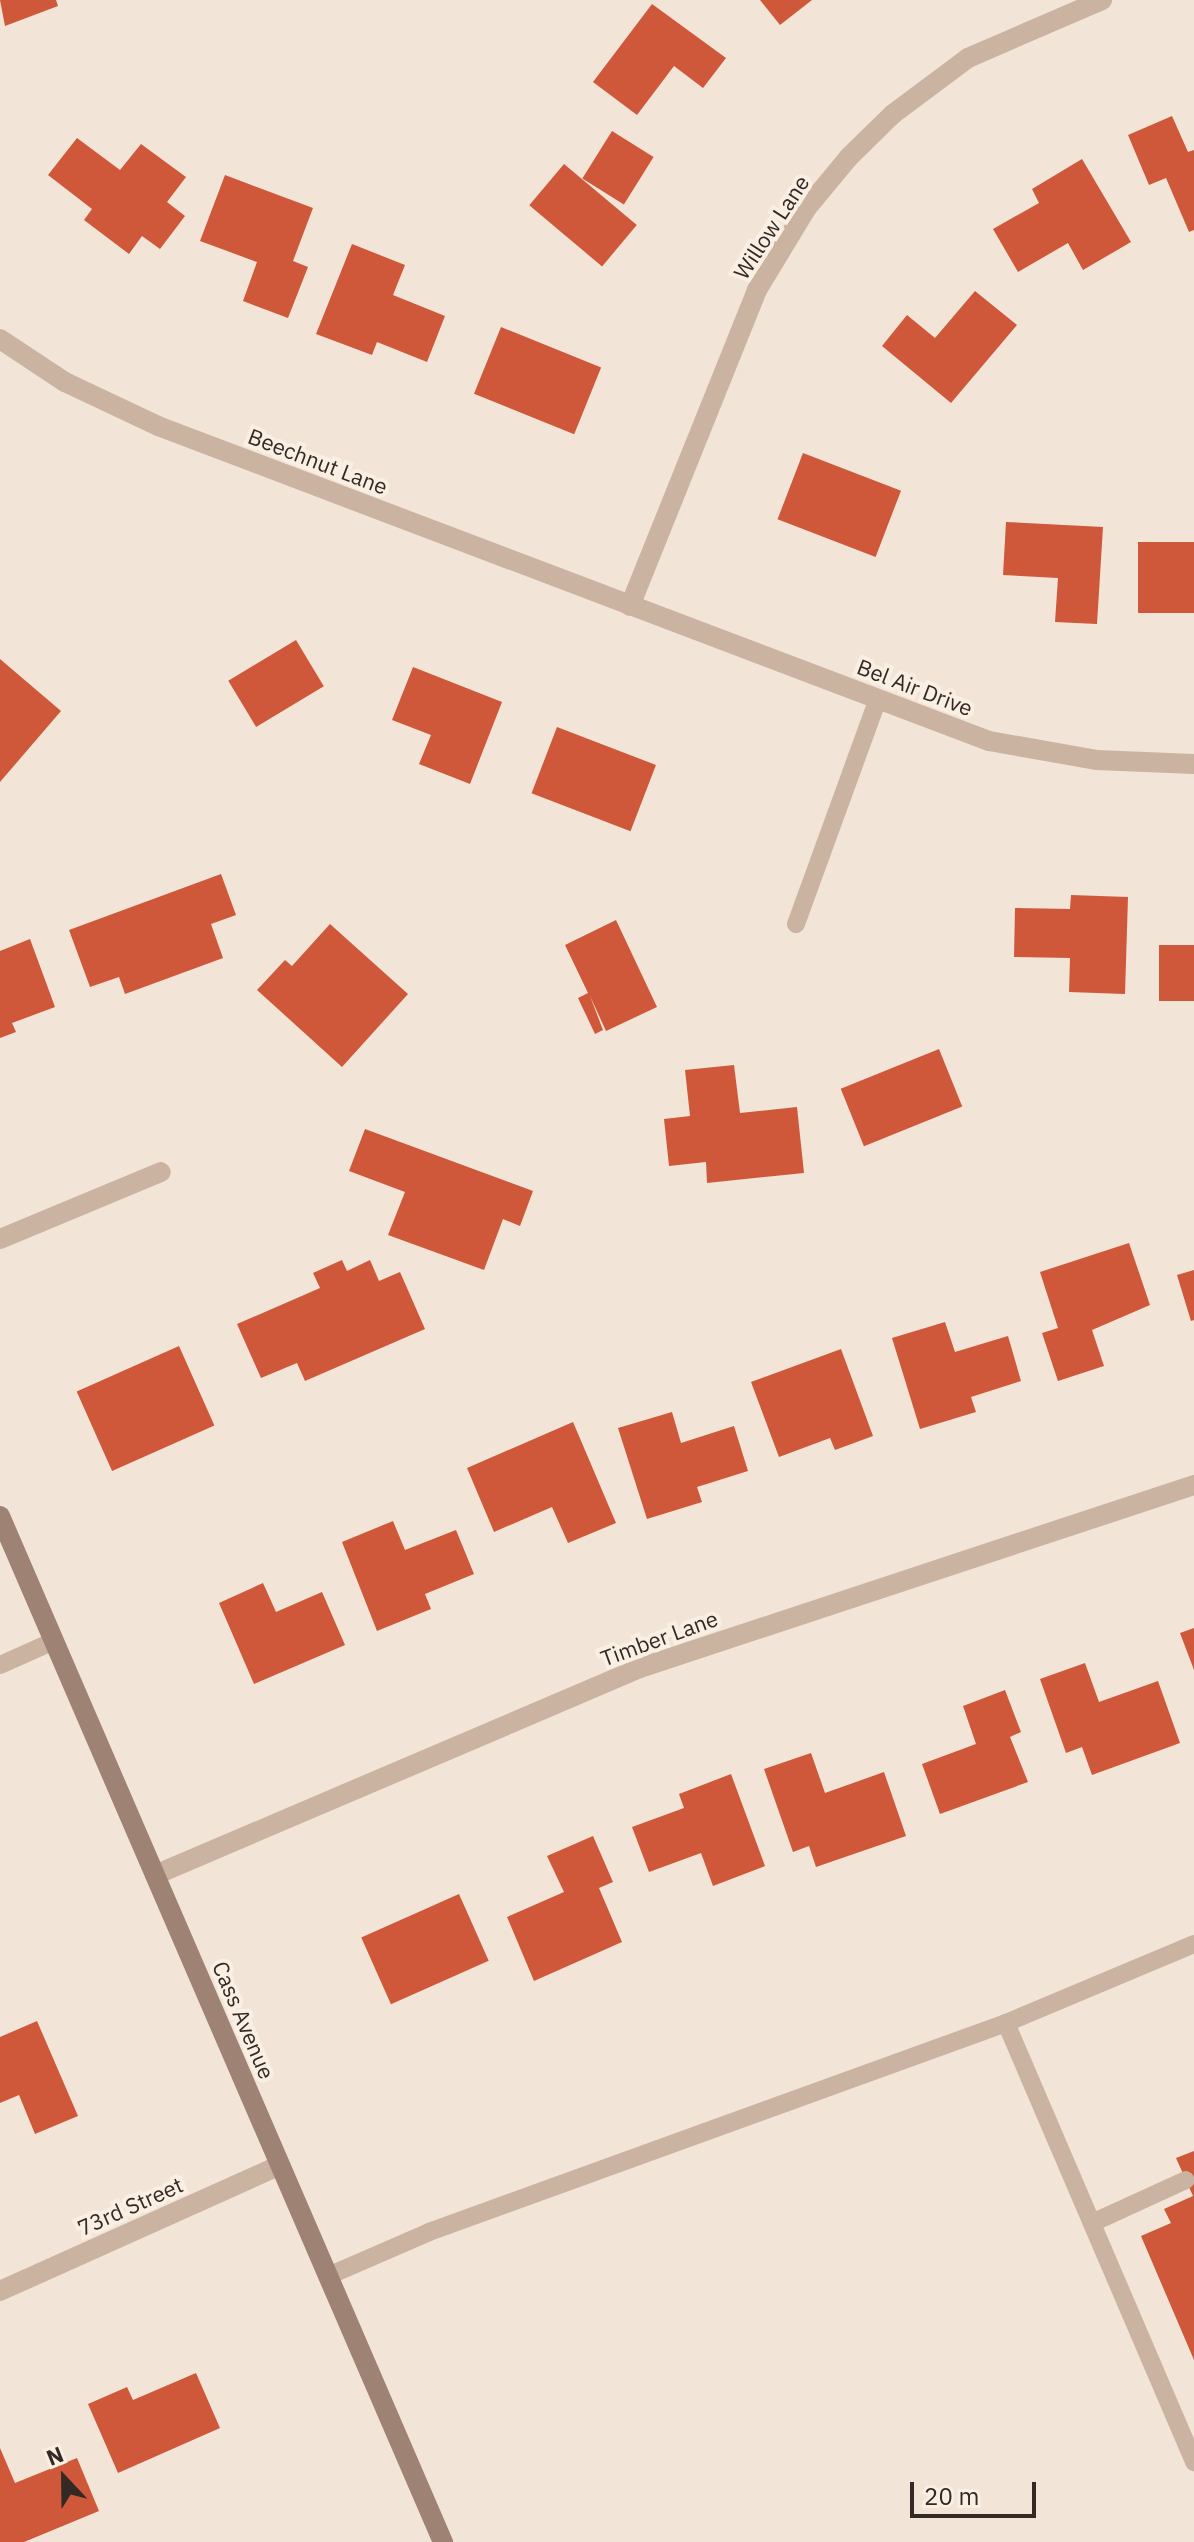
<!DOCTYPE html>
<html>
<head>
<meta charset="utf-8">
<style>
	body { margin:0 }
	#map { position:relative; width:1194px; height:2542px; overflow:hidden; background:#f2e4d7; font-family:"IBM Plex Sans",sans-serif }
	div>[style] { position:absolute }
	.building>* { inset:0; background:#ce5839; transform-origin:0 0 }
	.lane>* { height:18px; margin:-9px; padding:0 9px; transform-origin:9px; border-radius:9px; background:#cbb3a2 }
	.street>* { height:20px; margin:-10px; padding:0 10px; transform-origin:10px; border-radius:10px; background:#cbb3a2 }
	.secondary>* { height:20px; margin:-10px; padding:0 10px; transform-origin:10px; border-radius:10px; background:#9e8274 }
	span { translate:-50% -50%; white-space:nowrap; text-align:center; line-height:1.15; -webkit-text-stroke:8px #faefe3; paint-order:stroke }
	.street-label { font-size:22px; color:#352925 }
	.north { position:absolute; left:24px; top:2438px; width:80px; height:80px; -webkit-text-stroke:6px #faefe3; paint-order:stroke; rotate:338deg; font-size:22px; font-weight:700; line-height:32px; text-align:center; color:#352925 }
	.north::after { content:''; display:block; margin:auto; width:28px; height:36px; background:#352925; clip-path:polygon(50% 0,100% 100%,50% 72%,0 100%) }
	.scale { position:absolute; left:910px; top:2482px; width:126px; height:36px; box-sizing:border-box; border:4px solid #352925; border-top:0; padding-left:10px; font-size:24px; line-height:28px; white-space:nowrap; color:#352925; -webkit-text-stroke:6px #faefe3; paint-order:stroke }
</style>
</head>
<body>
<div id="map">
	<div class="building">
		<i style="clip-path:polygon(0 0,56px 0,58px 6px,5px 26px)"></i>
		<i style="clip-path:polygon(760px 0,812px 0,780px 25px)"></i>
		<i style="clip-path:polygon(652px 4px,726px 58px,703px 88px,674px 66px,637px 115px,593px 82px)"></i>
		<i style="clip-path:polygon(1172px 116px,1188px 152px,1194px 150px,1194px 230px,1189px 232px,1166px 178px,1149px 185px,1128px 135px)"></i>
		<i style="left:612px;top:131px;width:49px;height:56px;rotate:32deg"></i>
		<i style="clip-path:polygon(77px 138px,120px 170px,141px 144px,186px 177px,167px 202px,185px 216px,160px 249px,142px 236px,129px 254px,84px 220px,92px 209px,48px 175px)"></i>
		<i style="clip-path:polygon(1082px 159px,1131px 242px,1083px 270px,1068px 243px,1018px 272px,993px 229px,1039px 203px,1032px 189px)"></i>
		<i style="left:564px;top:164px;width:95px;height:54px;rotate:40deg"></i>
		<i style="clip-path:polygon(225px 175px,313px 208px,293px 261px,308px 267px,288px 318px,243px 301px,257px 262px,200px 241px)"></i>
		<i style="clip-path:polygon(352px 244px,405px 265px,393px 295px,445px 316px,427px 362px,377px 342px,372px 355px,316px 334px)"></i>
		<i style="clip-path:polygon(975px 291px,1017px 325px,951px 403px,882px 346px,907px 315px,935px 338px)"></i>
		<i style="left:501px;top:327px;width:108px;height:72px;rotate:22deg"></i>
		<i style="left:803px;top:453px;width:105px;height:71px;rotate:21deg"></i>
		<i style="clip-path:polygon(1006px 522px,1103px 527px,1097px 624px,1055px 622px,1058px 578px,1003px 575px)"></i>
		<i style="left:1138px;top:542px;width:56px;height:71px"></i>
		<i style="left:296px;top:640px;width:54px;height:79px;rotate:59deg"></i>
		<i style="clip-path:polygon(0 659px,61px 711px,0 782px)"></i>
		<i style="clip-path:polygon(413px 667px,502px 702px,470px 784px,419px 764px,431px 735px,392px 720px)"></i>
		<i style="left:557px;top:727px;width:106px;height:71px;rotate:21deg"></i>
		<i style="clip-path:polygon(221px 874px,236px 915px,211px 924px,223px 958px,125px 994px,119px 977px,90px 987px,69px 930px)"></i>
		<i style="clip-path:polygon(1071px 895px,1128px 897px,1125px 994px,1069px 992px,1070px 958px,1014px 957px,1015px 908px,1070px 909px)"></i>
		<i style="clip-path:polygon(616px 920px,657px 1007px,606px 1031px,590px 996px,603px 1030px,595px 1034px,578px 998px,588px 993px,565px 945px)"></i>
		<i style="clip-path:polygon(330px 924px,408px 994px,342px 1067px,257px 990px,285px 960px,292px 966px)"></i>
		<i style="clip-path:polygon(30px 939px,55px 1007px,12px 1023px,16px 1032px,0 1038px,0 951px)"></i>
		<i style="left:1194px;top:945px;width:56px;height:35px;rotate:90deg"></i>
		<i style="left:939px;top:1049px;width:62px;height:106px;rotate:68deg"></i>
		<i style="clip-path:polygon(734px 1065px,740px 1113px,797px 1107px,804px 1173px,707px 1183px,706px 1162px,669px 1166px,664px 1119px,690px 1116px,685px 1070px)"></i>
		<i style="clip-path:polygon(365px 1129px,533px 1191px,520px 1226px,503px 1219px,484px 1270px,388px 1235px,405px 1192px,349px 1171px)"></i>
		<i style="clip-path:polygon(1129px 1243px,1150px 1305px,1092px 1330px,1104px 1366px,1058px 1381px,1042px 1333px,1058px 1328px,1040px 1272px)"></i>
		<i style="clip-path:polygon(342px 1260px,347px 1271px,370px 1260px,379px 1281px,400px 1272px,425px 1329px,305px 1381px,297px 1363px,261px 1378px,237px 1324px,320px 1288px,313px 1273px)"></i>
		<i style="clip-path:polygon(1194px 1270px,1194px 1320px,1191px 1321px,1177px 1275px)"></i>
		<i style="clip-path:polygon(945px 1322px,955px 1352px,1008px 1336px,1021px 1381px,971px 1397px,976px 1412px,920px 1429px,892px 1338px)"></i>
		<i style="left:179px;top:1346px;width:87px;height:112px;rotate:66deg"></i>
		<i style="clip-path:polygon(841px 1349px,873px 1436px,835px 1450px,830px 1438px,779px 1457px,751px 1382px)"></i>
		<i style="clip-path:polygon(672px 1412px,681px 1443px,734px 1426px,748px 1471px,697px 1487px,702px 1502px,647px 1519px,618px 1428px)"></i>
		<i style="clip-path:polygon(573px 1422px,616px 1523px,568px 1543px,552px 1507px,494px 1532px,467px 1468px)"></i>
		<i style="clip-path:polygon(393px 1521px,405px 1550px,456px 1530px,474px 1574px,425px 1594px,431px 1609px,377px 1631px,342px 1542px)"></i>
		<i style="clip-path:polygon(263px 1583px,276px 1612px,322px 1592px,345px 1645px,254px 1684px,219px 1603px)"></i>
		<i style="clip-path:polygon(1194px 1628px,1194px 1670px,1180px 1633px)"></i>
		<i style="clip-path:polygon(1085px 1663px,1099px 1702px,1158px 1681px,1180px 1743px,1092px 1775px,1082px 1747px,1066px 1753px,1040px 1679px)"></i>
		<i style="clip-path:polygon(1005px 1690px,1021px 1732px,1010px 1737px,1028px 1782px,940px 1814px,922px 1764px,976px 1744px,963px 1706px)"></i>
		<i style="clip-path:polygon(811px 1753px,825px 1793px,884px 1772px,906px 1836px,816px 1867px,809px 1846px,793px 1852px,764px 1769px)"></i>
		<i style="clip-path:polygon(731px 1774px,765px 1866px,713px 1886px,701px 1853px,649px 1872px,632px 1827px,684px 1808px,679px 1794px)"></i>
		<i style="clip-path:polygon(593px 1836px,613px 1882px,599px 1888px,622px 1942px,534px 1981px,507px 1917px,564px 1892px,547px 1856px)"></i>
		<i style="left:459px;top:1894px;width:73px;height:107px;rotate:66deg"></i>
		<i style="clip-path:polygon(37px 2021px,78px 2116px,35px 2134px,19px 2095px,0 2103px,0 2037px)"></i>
		<i style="clip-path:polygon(1194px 2151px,1194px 2360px,1141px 2236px,1171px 2223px,1164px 2209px,1193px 2196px,1176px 2158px)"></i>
		<i style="clip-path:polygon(196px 2373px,220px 2428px,118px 2473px,88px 2404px,127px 2387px,133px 2400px)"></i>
		<i style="clip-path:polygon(0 2448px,15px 2483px,77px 2458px,99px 2511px,24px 2542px,0 2542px)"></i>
	</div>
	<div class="lane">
		<i style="left:796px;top:924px;width:239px;rotate:-70deg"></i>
		<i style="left:0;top:1665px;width:59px;rotate:-24deg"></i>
		<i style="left:1006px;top:2023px;width:204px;rotate:-22.8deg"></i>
		<i style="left:1092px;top:2223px;width:103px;rotate:-24.6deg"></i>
		<i style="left:328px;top:2276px;width:110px;rotate:-23.5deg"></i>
		<i style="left:429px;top:2232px;width:614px;rotate:-19.91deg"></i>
		<i style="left:1006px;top:2023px;width:478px;rotate:66.8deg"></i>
	</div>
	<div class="street">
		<i style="left:0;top:339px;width:78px;rotate:33.5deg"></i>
		<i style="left:65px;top:382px;width:103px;rotate:25.3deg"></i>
		<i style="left:158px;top:426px;width:889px;rotate:20.76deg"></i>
		<i style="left:989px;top:741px;width:110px;rotate:10deg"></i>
		<i style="left:1097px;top:760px;width:97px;rotate:2.4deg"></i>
		<i style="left:630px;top:606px;width:341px;rotate:-68.1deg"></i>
		<i style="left:757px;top:290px;width:95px;rotate:-58.8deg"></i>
		<i style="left:806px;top:209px;width:67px;rotate:-50.4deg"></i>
		<i style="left:849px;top:157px;width:62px;rotate:-44.3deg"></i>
		<i style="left:893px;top:114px;width:94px;rotate:-36.7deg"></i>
		<i style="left:968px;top:58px;width:146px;rotate:-23.4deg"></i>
		<i style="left:0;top:1239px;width:174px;rotate:-22.6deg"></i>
		<i style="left:155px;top:1875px;width:527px;rotate:-23.11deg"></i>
		<i style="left:640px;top:1668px;width:583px;rotate:-18.28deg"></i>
		<i style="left:0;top:2291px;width:307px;rotate:-24.2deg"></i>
	</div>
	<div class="secondary">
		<i style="left:0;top:1516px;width:1118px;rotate:66.65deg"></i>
	</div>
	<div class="street-label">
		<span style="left:771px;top:227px;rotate:-57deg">Willow Lane</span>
		<span style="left:318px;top:461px;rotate:21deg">Beechnut Lane</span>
		<span style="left:915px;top:687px;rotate:21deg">Bel Air Drive</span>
		<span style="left:659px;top:1638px;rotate:-20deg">Timber Lane</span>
		<span style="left:244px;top:2020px;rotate:67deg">Cass Avenue</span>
		<span style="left:130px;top:2206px;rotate:-24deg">73rd Street</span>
	</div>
	<div class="north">N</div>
	<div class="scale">20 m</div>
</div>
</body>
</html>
